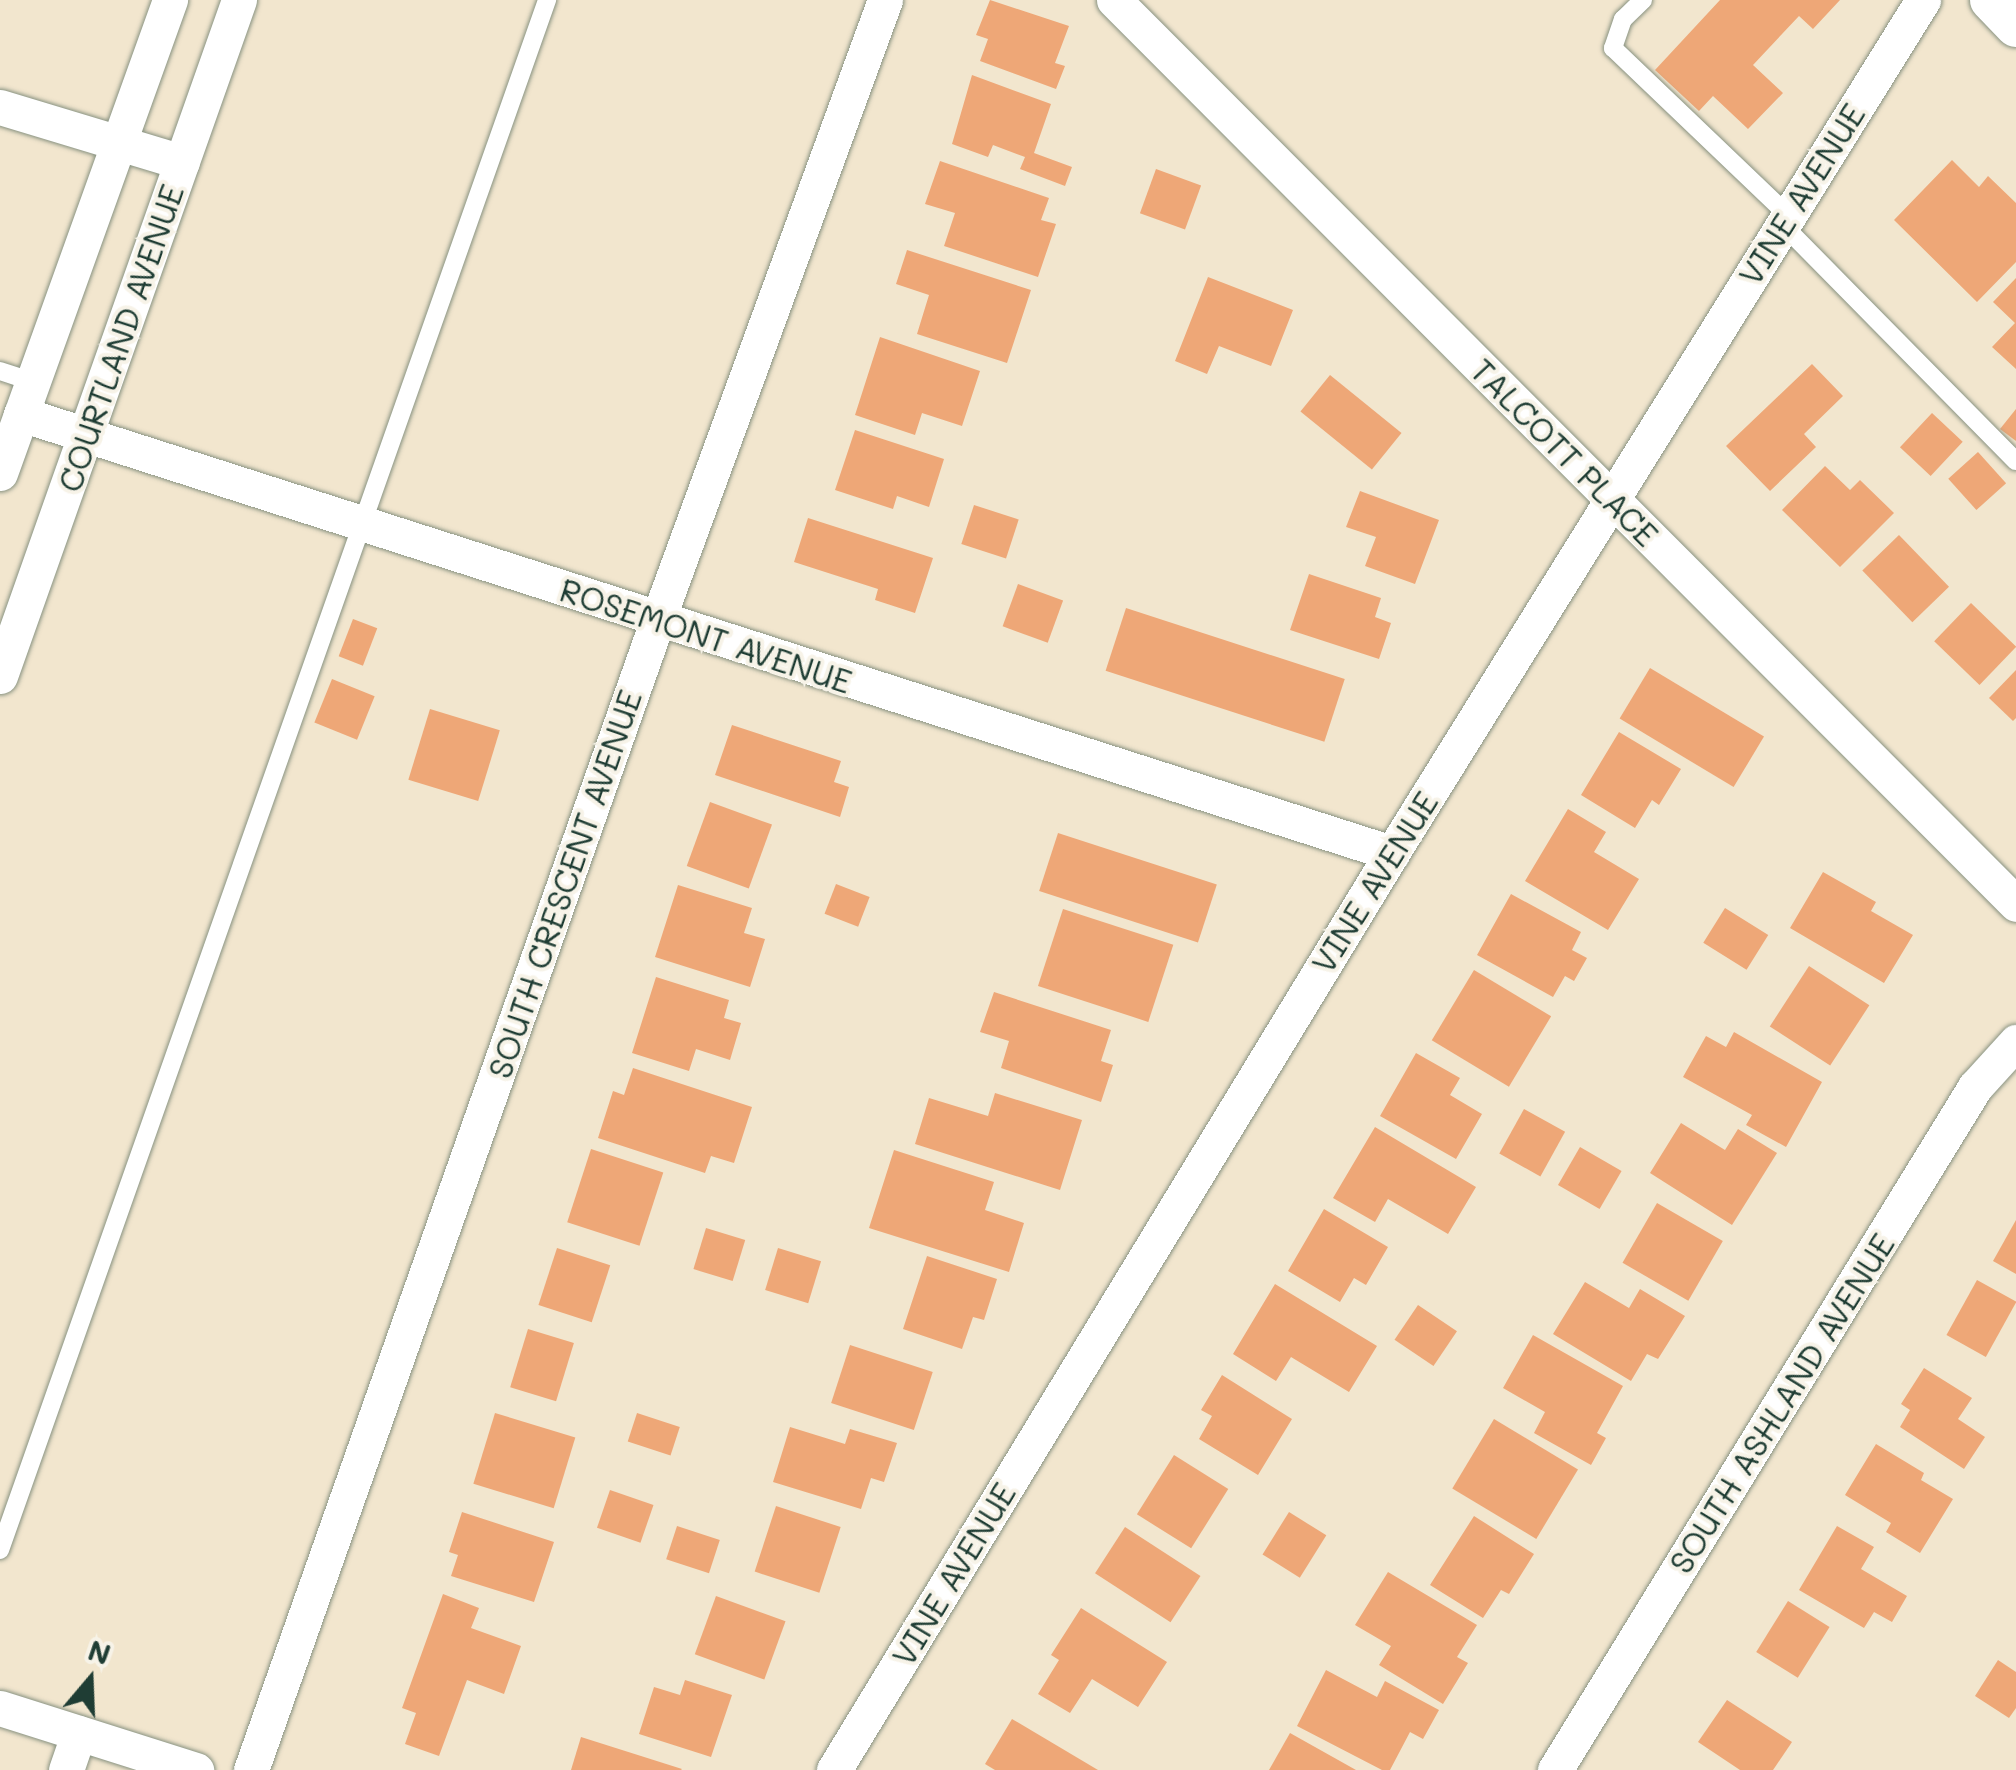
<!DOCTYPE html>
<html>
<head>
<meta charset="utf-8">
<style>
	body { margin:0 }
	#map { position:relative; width:2016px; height:1770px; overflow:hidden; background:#f2e6ce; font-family:Mali,sans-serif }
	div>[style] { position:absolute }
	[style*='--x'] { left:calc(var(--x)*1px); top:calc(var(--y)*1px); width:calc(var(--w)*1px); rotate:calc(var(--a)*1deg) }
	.building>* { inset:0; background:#eea777; transform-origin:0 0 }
	.roads { filter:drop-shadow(0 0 2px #889281) drop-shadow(0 0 2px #889281) }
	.service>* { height:18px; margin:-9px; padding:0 9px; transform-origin:9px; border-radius:9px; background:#fff }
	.minor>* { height:35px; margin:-17.5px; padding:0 17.5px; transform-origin:17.5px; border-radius:17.5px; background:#fff }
	.tertiary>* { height:42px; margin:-21px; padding:0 21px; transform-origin:21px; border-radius:21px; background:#fff }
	span { translate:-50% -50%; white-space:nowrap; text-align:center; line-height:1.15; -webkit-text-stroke:8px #f7f3e8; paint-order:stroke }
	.street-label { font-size:32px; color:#1f3d34 }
	.north { position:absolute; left:40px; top:1630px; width:100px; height:100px; -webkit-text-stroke:8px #f7f3e8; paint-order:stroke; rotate:19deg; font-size:28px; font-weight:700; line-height:40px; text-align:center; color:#1f3d34 }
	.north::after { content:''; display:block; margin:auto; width:35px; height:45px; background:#1f3d34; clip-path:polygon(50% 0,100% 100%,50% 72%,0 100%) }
</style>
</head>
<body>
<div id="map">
	<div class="building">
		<div style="clip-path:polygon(990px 0,1069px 26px,1055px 63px,1065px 66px,1056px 89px,980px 61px,988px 39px,976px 35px)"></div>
		<div style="clip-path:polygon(1720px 0,1840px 0,1813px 29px,1799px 16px,1753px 65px,1783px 93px,1748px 129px,1713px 96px,1699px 111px,1655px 70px)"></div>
		<div style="clip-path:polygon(972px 75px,1051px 104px,1034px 153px,1072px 167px,1065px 186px,1020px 169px,1025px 157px,993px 145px,988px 157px,952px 144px)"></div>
		<div style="clip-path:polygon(1952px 160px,1979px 187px,1988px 176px,2016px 203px,2016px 262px,1977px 302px,1894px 220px)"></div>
		<div style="clip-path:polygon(940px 161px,1049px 198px,1041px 220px,1056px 224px,1038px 277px,944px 246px,955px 213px,925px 204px)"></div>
		<div style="left:1156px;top:169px;width:48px;height:47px;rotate:20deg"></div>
		<div style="clip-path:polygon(907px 250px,1031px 290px,1007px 363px,917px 334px,929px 295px,896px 284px)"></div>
		<div style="clip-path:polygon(1208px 277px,1293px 310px,1271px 366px,1219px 346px,1207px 374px,1175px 361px)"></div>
		<div style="clip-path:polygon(2016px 278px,2016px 369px,1992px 347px,2015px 323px,1993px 302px)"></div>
		<div style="clip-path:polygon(880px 337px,980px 371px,962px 426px,922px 413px,915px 435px,855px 415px)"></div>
		<div style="clip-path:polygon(1812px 364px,1843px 396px,1804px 434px,1816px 447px,1770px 491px,1726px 446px)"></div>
		<div style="left:1330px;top:375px;width:92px;height:47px;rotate:39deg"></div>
		<div style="clip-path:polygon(2016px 409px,2016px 441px,2000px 429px)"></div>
		<div style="left:1932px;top:413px;width:42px;height:47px;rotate:43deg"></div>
		<div style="clip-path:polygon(855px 430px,944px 459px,929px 507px,897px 496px,893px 509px,835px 490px)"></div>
		<div style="left:1978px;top:452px;width:42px;height:40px;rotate:48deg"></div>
		<div style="clip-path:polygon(1825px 466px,1850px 490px,1860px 480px,1894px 513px,1840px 567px,1782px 510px)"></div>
		<div style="clip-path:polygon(1360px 491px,1439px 520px,1415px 584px,1365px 566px,1376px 537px,1346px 527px)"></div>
		<div style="left:974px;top:505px;width:47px;height:41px;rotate:18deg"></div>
		<div style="clip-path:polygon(808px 518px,933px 558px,915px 613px,875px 600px,878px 589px,794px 562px)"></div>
		<div style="left:1899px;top:535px;width:72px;height:51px;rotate:46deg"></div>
		<div style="clip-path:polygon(1309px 574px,1381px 598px,1375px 617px,1391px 623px,1379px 659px,1290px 630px)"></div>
		<div style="left:1018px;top:584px;width:48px;height:45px;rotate:20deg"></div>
		<div style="left:1971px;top:603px;width:63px;height:53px;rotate:44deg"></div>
		<div style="left:1126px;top:608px;width:230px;height:66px;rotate:18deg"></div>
		<div style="left:353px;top:619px;width:26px;height:40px;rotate:21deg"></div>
		<div style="left:1650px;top:668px;width:133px;height:59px;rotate:31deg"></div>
		<div style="clip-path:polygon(2016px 670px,2016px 718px,2013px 721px,1989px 698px)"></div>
		<div style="left:332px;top:679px;width:46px;height:47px;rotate:22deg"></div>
		<div style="left:430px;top:709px;width:73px;height:74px;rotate:17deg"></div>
		<div style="clip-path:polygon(732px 725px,841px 761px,834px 782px,849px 787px,840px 817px,715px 775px)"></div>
		<div style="clip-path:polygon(1619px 732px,1681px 769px,1659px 805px,1652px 800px,1635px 828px,1581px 795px)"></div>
		<div style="left:710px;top:802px;width:66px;height:68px;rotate:20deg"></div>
		<div style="clip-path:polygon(1568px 809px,1606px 832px,1594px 852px,1639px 879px,1608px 930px,1525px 881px)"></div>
		<div style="left:1058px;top:833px;width:167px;height:61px;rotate:18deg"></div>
		<div style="clip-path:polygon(1823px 872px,1876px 902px,1871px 911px,1913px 935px,1884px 983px,1790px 928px)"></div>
		<div style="left:836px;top:884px;width:36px;height:32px;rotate:21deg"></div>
		<div style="clip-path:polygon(678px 885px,752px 908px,744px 933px,765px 939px,750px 987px,655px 957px)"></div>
		<div style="clip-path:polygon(1511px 894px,1581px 932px,1572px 950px,1587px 958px,1574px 981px,1565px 976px,1553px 997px,1477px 955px)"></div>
		<div style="left:1725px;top:908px;width:51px;height:41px;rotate:32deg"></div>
		<div style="left:1063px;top:909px;width:116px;height:81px;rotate:18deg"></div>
		<div style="left:1809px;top:966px;width:72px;height:72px;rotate:33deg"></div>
		<div style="left:1474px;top:970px;width:90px;height:82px;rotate:31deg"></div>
		<div style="clip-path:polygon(656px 977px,729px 1000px,724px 1018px,741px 1023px,730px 1060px,696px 1049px,689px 1071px,632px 1053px)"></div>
		<div style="clip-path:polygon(994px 992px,1111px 1030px,1101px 1061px,1113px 1065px,1101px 1102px,1001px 1068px,1009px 1041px,980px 1032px)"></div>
		<div style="clip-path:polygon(1734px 1032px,1822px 1082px,1786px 1147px,1746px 1125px,1752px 1115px,1683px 1077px,1706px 1036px,1726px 1047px)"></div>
		<div style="clip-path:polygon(1416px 1053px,1460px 1078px,1450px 1095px,1482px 1114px,1456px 1159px,1380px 1116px)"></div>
		<div style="clip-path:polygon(633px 1068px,752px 1107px,734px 1163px,711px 1156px,705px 1173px,598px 1138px,613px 1091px,624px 1095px)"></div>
		<div style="clip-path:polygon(995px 1093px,1082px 1120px,1060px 1190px,915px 1144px,929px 1098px,988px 1116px)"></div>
		<div style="left:1524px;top:1109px;width:47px;height:51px;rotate:29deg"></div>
		<div style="clip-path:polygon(1681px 1123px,1725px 1150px,1738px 1129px,1777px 1153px,1732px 1225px,1650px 1173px)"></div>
		<div style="clip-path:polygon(1375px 1127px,1476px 1187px,1448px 1234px,1388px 1199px,1375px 1222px,1333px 1198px)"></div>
		<div style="left:1580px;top:1147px;width:48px;height:44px;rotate:30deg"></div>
		<div style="left:591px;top:1149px;width:76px;height:77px;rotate:18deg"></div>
		<div style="clip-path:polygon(894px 1150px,994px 1182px,985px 1210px,1024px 1223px,1009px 1272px,869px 1228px)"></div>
		<div style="left:1657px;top:1203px;width:76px;height:69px;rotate:30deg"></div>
		<div style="clip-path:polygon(1324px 1209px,1388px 1247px,1366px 1285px,1354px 1278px,1340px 1302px,1288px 1271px)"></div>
		<div style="clip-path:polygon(2016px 1220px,2016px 1274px,1993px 1261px)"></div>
		<div style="left:706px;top:1228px;width:41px;height:43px;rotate:17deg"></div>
		<div style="left:557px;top:1248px;width:56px;height:60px;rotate:18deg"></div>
		<div style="left:778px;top:1248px;width:45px;height:44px;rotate:17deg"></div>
		<div style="clip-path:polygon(927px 1256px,997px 1279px,984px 1320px,973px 1317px,962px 1349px,903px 1329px)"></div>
		<div style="left:1977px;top:1280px;width:45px;height:63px;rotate:29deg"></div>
		<div style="clip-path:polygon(1585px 1282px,1629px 1308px,1640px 1289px,1685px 1316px,1658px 1359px,1647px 1354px,1631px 1381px,1553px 1334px)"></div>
		<div style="clip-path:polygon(1275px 1284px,1377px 1346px,1349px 1392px,1291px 1357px,1276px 1381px,1233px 1354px)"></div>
		<div style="left:1418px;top:1305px;width:47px;height:42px;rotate:34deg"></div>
		<div style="left:528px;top:1329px;width:48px;height:61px;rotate:17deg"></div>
		<div style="clip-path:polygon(1533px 1335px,1623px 1386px,1597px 1433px,1606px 1438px,1591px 1465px,1534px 1433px,1545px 1412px,1503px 1388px)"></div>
		<div style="left:850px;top:1345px;width:87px;height:61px;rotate:18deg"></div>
		<div style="clip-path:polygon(1924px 1368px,1972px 1398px,1958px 1419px,1985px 1437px,1964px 1469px,1900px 1427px,1910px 1410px,1901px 1404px)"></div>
		<div style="clip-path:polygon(1222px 1375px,1292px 1419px,1258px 1475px,1199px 1439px,1212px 1416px,1201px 1410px)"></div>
		<div style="left:495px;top:1413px;width:84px;height:74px;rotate:17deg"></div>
		<div style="left:637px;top:1413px;width:45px;height:30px;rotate:18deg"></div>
		<div style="left:1494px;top:1419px;width:98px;height:81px;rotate:31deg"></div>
		<div style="clip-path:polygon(790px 1427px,845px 1444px,850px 1429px,897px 1443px,884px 1482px,871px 1478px,861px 1509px,773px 1482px)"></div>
		<div style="clip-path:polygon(1876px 1444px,1924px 1473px,1921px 1480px,1953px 1499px,1920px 1553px,1886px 1532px,1891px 1523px,1845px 1495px)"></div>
		<div style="left:1174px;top:1455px;width:64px;height:70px;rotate:32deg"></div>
		<div style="left:610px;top:1490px;width:46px;height:40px;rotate:19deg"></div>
		<div style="left:776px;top:1506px;width:68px;height:69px;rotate:18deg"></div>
		<div style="clip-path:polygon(462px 1512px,554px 1542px,534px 1602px,451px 1576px,458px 1555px,449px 1552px)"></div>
		<div style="left:1289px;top:1512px;width:44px;height:50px;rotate:32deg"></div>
		<div style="clip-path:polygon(1474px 1516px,1534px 1554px,1509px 1594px,1501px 1590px,1483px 1618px,1430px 1585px)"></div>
		<div style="left:677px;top:1526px;width:45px;height:35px;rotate:18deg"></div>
		<div style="clip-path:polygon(1837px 1526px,1874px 1547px,1861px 1569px,1907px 1596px,1892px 1622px,1874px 1612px,1864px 1628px,1799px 1590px)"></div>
		<div style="left:1125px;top:1527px;width:90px;height:55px;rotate:33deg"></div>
		<div style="clip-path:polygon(1388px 1572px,1477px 1625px,1457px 1657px,1468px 1663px,1443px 1704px,1379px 1665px,1391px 1646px,1355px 1625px)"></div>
		<div style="clip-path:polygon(443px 1594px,479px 1608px,471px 1628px,521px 1646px,504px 1694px,467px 1680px,439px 1756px,405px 1744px,416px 1713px,402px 1708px)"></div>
		<div style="left:716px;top:1596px;width:74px;height:62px;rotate:20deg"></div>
		<div style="left:1788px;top:1601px;width:49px;height:60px;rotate:32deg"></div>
		<div style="clip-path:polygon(1081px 1608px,1167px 1662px,1138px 1707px,1092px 1679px,1070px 1713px,1038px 1694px,1059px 1660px,1051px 1655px)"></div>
		<div style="clip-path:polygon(1998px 1660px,2016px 1672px,2016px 1708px,2009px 1718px,1975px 1696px)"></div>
		<div style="clip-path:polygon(1326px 1670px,1377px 1697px,1385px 1681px,1439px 1710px,1423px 1739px,1410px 1732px,1390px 1770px,1382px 1770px,1297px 1726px)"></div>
		<div style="clip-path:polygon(685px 1680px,732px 1695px,711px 1757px,639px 1734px,654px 1687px,680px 1695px)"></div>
		<div style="clip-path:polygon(1727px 1700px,1792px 1742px,1773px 1770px,1740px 1770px,1698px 1742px)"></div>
		<div style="clip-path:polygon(1012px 1719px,1098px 1770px,995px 1770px,985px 1764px)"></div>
		<div style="clip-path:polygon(1290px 1733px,1356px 1770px,1269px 1770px)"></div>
		<div style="clip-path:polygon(581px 1737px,682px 1769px,681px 1770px,571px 1770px)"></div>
	</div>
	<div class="roads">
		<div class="service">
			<div style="--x:1643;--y:0;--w:28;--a:136"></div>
			<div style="--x:1623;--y:19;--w:31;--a:109"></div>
			<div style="--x:1613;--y:48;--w:242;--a:43.7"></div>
			<div style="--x:1782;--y:224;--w:333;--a:45.4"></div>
			<div style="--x:0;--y:371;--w:35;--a:18"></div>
			<div style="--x:0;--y:1550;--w:1644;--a:-70.56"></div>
		</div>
		<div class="minor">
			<div style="--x:1114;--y:0;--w:1277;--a:45.06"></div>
			<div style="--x:0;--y:107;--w:190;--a:16.8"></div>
			<div style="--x:21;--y:414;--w:1440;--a:17.76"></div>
			<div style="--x:0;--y:473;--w:503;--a:-70.23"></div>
			<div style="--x:0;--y:676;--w:717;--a:-70.53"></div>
			<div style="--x:0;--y:1708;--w:206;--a:17.6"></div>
			<div style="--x:66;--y:1770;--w:39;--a:-71"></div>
			<div style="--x:251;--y:1770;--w:1221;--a:-70.53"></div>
			<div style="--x:658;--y:619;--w:659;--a:-69.86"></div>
			<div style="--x:834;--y:1770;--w:1073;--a:-58.68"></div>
			<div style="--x:1392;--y:853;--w:1005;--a:-58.1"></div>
			<div style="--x:1555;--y:1770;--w:802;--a:-58.41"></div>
			<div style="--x:1975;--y:1087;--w:61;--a:-47.7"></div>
		</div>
		<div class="tertiary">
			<div style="--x:1991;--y:0;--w:36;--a:46"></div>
		</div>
	</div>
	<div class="street-label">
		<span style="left:1801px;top:194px;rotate:-58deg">VINE AVENUE</span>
		<span style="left:120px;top:338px;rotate:-71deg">COURTLAND AVENUE</span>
		<span style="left:1565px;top:452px;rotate:45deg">TALCOTT PLACE</span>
		<span style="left:706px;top:635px;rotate:18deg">ROSEMONT AVENUE</span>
		<span style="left:1374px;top:882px;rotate:-58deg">VINE AVENUE</span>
		<span style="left:564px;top:884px;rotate:-71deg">SOUTH CRESCENT AVENUE</span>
		<span style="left:1781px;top:1403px;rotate:-58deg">SOUTH ASHLAND AVENUE</span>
		<span style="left:953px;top:1574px;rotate:-59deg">VINE AVENUE</span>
	</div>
	<div class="north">N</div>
</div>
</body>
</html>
